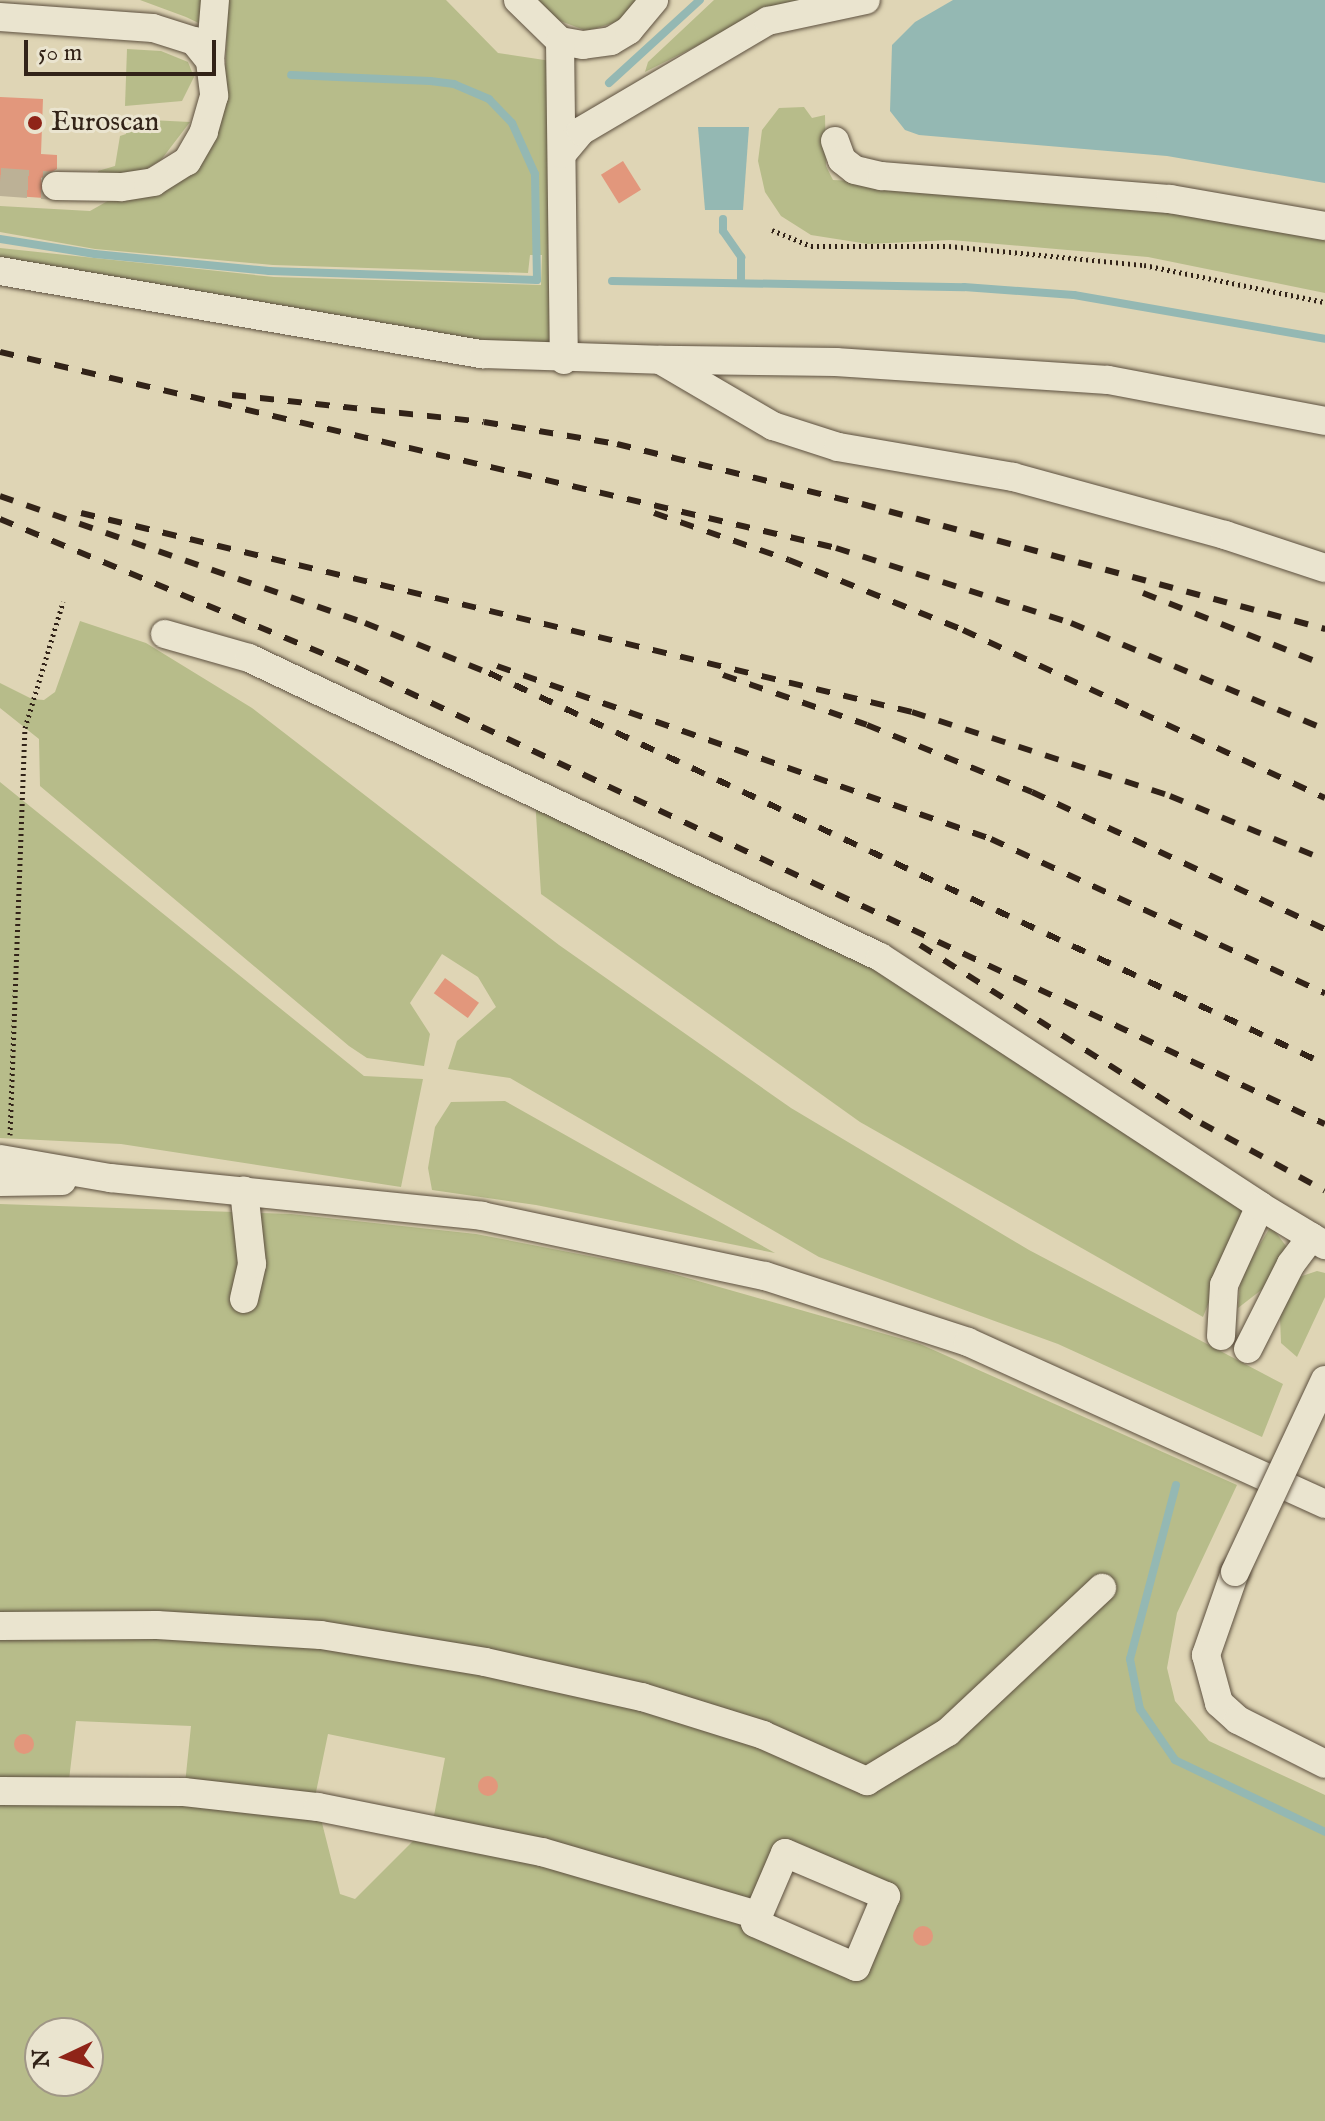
<!DOCTYPE html>
<html>
<head>
<meta charset="utf-8">
<style>
	body { margin:0 }
	#map { position:relative; width:1325px; height:2121px; overflow:hidden; background:#dfd5b5; font-family:"IM FELL English",serif }
	div>[style] { position:absolute }
	[style*='--x'] { left:calc(var(--x)*1px); top:calc(var(--y)*1px); width:calc(var(--w)*1px); rotate:calc(var(--a)*1deg) }
	.green>* { inset:0; background:#b7bc8a }
	.water>* { inset:0; background:#94b8b3 }
	.stream>* { height:8px; margin:-4px; padding:0 4px; transform-origin:4px; border-radius:4px; background:#94b8b3 }
	.building>* { inset:0; background:#e2977c; transform-origin:0 0 }
	.round { border-radius:50% }
	.minor-tunnel>* { height:28px; margin-top:-14px; transform-origin:0; background:repeating-linear-gradient(90deg,#bcb196 0 28px,transparent 0 42px) }
	.path>* { height:5px; margin-top:-2.5px; transform-origin:0; background:repeating-linear-gradient(90deg,#322318 0 2px,transparent 0 6px) }
	.roads { filter:drop-shadow(0 0 2px #5d503f) drop-shadow(0 0 2px #5d503f) }
	.minor>* { height:28px; margin:-14px; padding:0 14px; transform-origin:14px; border-radius:14px; background:#eae4cf }
	.rail>* { height:6px; margin-top:-3px; transform-origin:0; background:repeating-linear-gradient(90deg,#322318 0 14px,transparent 0 28px) }
	.bridges { filter:drop-shadow(0 0 2px #5d503f) drop-shadow(0 0 2px #5d503f) }
	.minor-bridge>* { height:28px; margin:-14px; padding:0 14px; transform-origin:14px; border-radius:14px; background:#eae4cf }
	.dots>* { width:22px; height:22px; translate:-50% -50%; box-sizing:border-box; border:4px solid #eae4cf; border-radius:50% }
	span { translate:-50% -50%; white-space:nowrap; text-align:center; line-height:1.15; -webkit-text-stroke:6px #eae4cf; paint-order:stroke }
	.poi-label { font-size:28px; color:#322318 }
	.left { translate:0 -50%; text-align:left }
	.north { position:absolute; left:24px; top:2017px; width:80px; height:80px; box-sizing:border-box; background:#eae4cf; border:2px solid #a09786; border-radius:50%; rotate:266deg; font-size:22px; font-weight:700; line-height:32px; text-align:center; color:#322318 }
	.north::after { content:''; display:block; margin:auto; width:28px; height:36px; background:#8f2418; clip-path:polygon(50% 0,100% 100%,50% 72%,0 100%) }
	.scale { position:absolute; left:24px; top:40px; width:192px; height:36px; box-sizing:border-box; border:4px solid #322318; border-top:0; padding-left:10px; font-size:24px; line-height:28px; white-space:nowrap; color:#322318; -webkit-text-stroke:6px #eae4cf; paint-order:stroke }
</style>
</head>
<body>
<div id="map">
	<div class="green">
		<div style="clip-path:polygon(140px 0,209px 0,209px 28px,186px 17px)"></div>
		<div style="clip-path:polygon(228px 0,446px 0,498px 53px,551px 61px,557px 348px,487px 346px,0 260px,0 248px,274px 277px,541px 285px,542px 255px,530px 255px,528px 273px,273px 265px,95px 249px,0 232px,0 206px,90px 211px,120px 194px,151px 192px,224px 105px)"></div>
		<div style="clip-path:polygon(538px 0,640px 0,626px 19px,587px 31px,555px 19px)"></div>
		<div style="clip-path:polygon(714px 0,810px 0,770px 9px,645px 72px,648px 62px)"></div>
		<div style="clip-path:polygon(127px 49px,161px 51px,188px 62px,194px 77px,182px 101px,125px 106px)"></div>
		<div style="clip-path:polygon(804px 107px,812px 118px,825px 115px,826px 166px,833px 180px,1052px 191px,1325px 234px,1325px 293px,1148px 257px,951px 240px,868px 244px,811px 235px,781px 216px,765px 192px,758px 161px,762px 130px,779px 108px)"></div>
		<div style="clip-path:polygon(130px 119px,190px 122px,161px 160px,140px 173px,98px 180px,98px 171px,115px 166px,120px 136px,126px 134px)"></div>
		<div style="clip-path:polygon(80px 621px,146px 643px,252px 708px,559px 945px,791px 1108px,1029px 1250px,1283px 1384px,1262px 1437px,1058px 1344px,819px 1257px,510px 1078px,448px 1069px,457px 1041px,496px 1007px,478px 977px,442px 954px,410px 1003px,430px 1034px,424px 1066px,367px 1058px,349px 1046px,40px 786px,39px 739px,0 708px,0 683px,32px 699px,44px 700px,55px 692px)"></div>
		<div style="clip-path:polygon(0 782px,364px 1076px,423px 1079px,401px 1187px,121px 1144px,0 1138px)"></div>
		<div style="clip-path:polygon(535px 798px,857px 953px,1248px 1204px,1203px 1317px,860px 1122px,541px 894px)"></div>
		<div style="clip-path:polygon(505px 1101px,775px 1253px,536px 1205px,432px 1190px,428px 1168px,435px 1127px,451px 1102px)"></div>
		<div style="clip-path:polygon(evenodd,0 1204px,291px 1214px,476px 1234px,656px 1269px,920px 1344px,1237px 1485px,1177px 1613px,1167px 1668px,1175px 1701px,1209px 1741px,1325px 1795px,1325px 2121px,0 2121px,0 1803px,159px 1800px,321px 1819px,340px 1894px,355px 1899px,433px 1821px,445px 1758px,328px 1734px,315px 1797px,185px 1784px,191px 1726px,76px 1721px,69px 1780px,0 1780px,0 1204px,785px 1853px,886px 1897px,856px 1967px,758px 1915px,785px 1853px,0 1204px,40px 2033px,88px 2033px,88px 2081px,40px 2081px,40px 2033px)"></div>
		<div style="clip-path:polygon(1271px 1226px,1289px 1250px,1269px 1284px,1238px 1308px,1241px 1275px)"></div>
		<div style="clip-path:polygon(1317px 1271px,1325px 1273px,1325px 1297px,1297px 1357px,1281px 1343px,1280px 1317px,1296px 1278px)"></div>
	</div>
	<div class="water">
		<div style="clip-path:polygon(953px 0,1325px 0,1325px 183px,1167px 156px,919px 135px,905px 130px,890px 111px,892px 45px,915px 22px)"></div>
		<div style="clip-path:polygon(698px 127px,749px 127px,743px 210px,705px 210px)"></div>
	</div>
	<div class="stream">
		<div style="--x:609;--y:83;--w:123;--a:-42.4"></div>
		<div style="--x:723;--y:219;--w:12;--a:90"></div>
		<div style="--x:723;--y:231;--w:32;--a:55"></div>
		<div style="--x:741;--y:257;--w:26;--a:90"></div>
		<div style="--x:0;--y:239;--w:96;--a:9"></div>
		<div style="--x:95;--y:254;--w:175;--a:5.6"></div>
		<div style="--x:269;--y:271;--w:268;--a:1.9"></div>
		<div style="--x:537;--y:280;--w:106;--a:-91.1"></div>
		<div style="--x:535;--y:174;--w:56;--a:-114.3"></div>
		<div style="--x:512;--y:123;--w:33;--a:-134"></div>
		<div style="--x:489;--y:99;--w:38;--a:-157"></div>
		<div style="--x:454;--y:84;--w:24;--a:-173"></div>
		<div style="--x:430;--y:81;--w:139;--a:-177.5"></div>
		<div style="--x:612;--y:281;--w:352;--a:1"></div>
		<div style="--x:964;--y:287;--w:110;--a:4.2"></div>
		<div style="--x:1074;--y:295;--w:255;--a:9.9"></div>
		<div style="--x:1176;--y:1485;--w:180;--a:104.8"></div>
		<div style="--x:1130;--y:1659;--w:51;--a:78.7"></div>
		<div style="--x:1140;--y:1709;--w:62;--a:55.5"></div>
		<div style="--x:1175;--y:1760;--w:166;--a:25.6"></div>
	</div>
	<div class="building">
		<div style="clip-path:polygon(0 97px,43px 99px,41px 154px,57px 155px,57px 169px,41px 178px,44px 198px,0 195px)"></div>
		<div style="left:623px;top:161px;width:34px;height:26px;rotate:58deg"></div>
		<div style="left:445px;top:978px;width:42px;height:19px;rotate:36deg"></div>
		<div class="round" style="left:14px;top:1734px;width:20px;height:20px"></div>
		<div class="round" style="left:478px;top:1776px;width:20px;height:20px"></div>
		<div class="round" style="left:913px;top:1926px;width:20px;height:20px"></div>
	</div>
	<div class="minor-tunnel">
		<div style="--x:0;--y:182;--w:56;--a:4.1"></div>
	</div>
	<div class="path">
		<div style="--x:772;--y:230;--w:42;--a:22.3"></div>
		<div style="--x:811;--y:246;--w:138;--a:0"></div>
		<div style="--x:949;--y:246;--w:196;--a:5.6"></div>
		<div style="--x:1144;--y:265;--w:185;--a:11.6"></div>
		<div style="--x:10;--y:1135;--w:407;--a:-87.9"></div>
		<div style="--x:25;--y:728;--w:132;--a:-73.2"></div>
	</div>
	<div class="roads">
		<div class="minor">
			<div style="--x:518;--y:0;--w:59;--a:44.3"></div>
			<div style="--x:560;--y:41;--w:23;--a:10"></div>
			<div style="--x:583;--y:45;--w:28;--a:-8"></div>
			<div style="--x:611;--y:41;--w:21;--a:-31"></div>
			<div style="--x:629;--y:30;--w:39;--a:-50"></div>
			<div style="--x:0;--y:17;--w:153;--a:4.1"></div>
			<div style="--x:153;--y:28;--w:43;--a:17.6"></div>
			<div style="--x:194;--y:41;--w:26;--a:51"></div>
			<div style="--x:210;--y:61;--w:35;--a:83"></div>
			<div style="--x:214;--y:96;--w:37;--a:106"></div>
			<div style="--x:204;--y:132;--w:34;--a:120"></div>
			<div style="--x:187;--y:161;--w:39;--a:148"></div>
			<div style="--x:154;--y:182;--w:33;--a:171"></div>
			<div style="--x:121;--y:187;--w:65;--a:-179.1"></div>
			<div style="--x:560;--y:41;--w:319;--a:89.3"></div>
			<div style="--x:210;--y:61;--w:61;--a:-85.3"></div>
			<div style="--x:835;--y:141;--w:20;--a:70"></div>
			<div style="--x:842;--y:160;--w:16;--a:38"></div>
			<div style="--x:855;--y:170;--w:28;--a:13"></div>
			<div style="--x:882;--y:176;--w:289;--a:4.6"></div>
			<div style="--x:1170;--y:199;--w:157;--a:9.9"></div>
			<div style="--x:562;--y:154;--w:30;--a:-50"></div>
			<div style="--x:581;--y:131;--w:217;--a:-30.5"></div>
			<div style="--x:768;--y:21;--w:100;--a:-12.1"></div>
			<div style="--x:0;--y:271;--w:490;--a:9.8"></div>
			<div style="--x:483;--y:354;--w:177;--a:1.9"></div>
			<div style="--x:1325;--y:421;--w:221;--a:-169.3"></div>
			<div style="--x:1108;--y:380;--w:273;--a:-176.2"></div>
			<div style="--x:836;--y:362;--w:176;--a:-179.3"></div>
			<div style="--x:660;--y:360;--w:131;--a:30.3"></div>
			<div style="--x:773;--y:426;--w:68;--a:17.9"></div>
			<div style="--x:838;--y:447;--w:178;--a:9.7"></div>
			<div style="--x:1013;--y:477;--w:220;--a:15.3"></div>
			<div style="--x:1225;--y:535;--w:105;--a:18.3"></div>
			<div style="--x:165;--y:634;--w:87;--a:15.9"></div>
			<div style="--x:249;--y:658;--w:698;--a:25.35"></div>
			<div style="--x:880;--y:957;--w:454;--a:33.2"></div>
			<div style="--x:0;--y:1159;--w:112;--a:9.8"></div>
			<div style="--x:110;--y:1178;--w:374;--a:5.8"></div>
			<div style="--x:482;--y:1216;--w:289;--a:12"></div>
			<div style="--x:765;--y:1276;--w:213;--a:18"></div>
			<div style="--x:968;--y:1342;--w:392;--a:24.4"></div>
			<div style="--x:0;--y:1182;--w:62;--a:-0.9"></div>
			<div style="--x:244;--y:1299;--w:36;--a:-77"></div>
			<div style="--x:252;--y:1264;--w:74;--a:-96.2"></div>
			<div style="--x:1221;--y:1336;--w:51;--a:-86.6"></div>
			<div style="--x:1224;--y:1285;--w:87;--a:-65.5"></div>
			<div style="--x:1260;--y:1206;--w:76;--a:31"></div>
			<div style="--x:1248;--y:1349;--w:95;--a:-63.2"></div>
			<div style="--x:1291;--y:1264;--w:34;--a:-53"></div>
			<div style="--x:1235;--y:1572;--w:88;--a:109.3"></div>
			<div style="--x:1206;--y:1655;--w:50;--a:74.8"></div>
			<div style="--x:1219;--y:1703;--w:25;--a:42"></div>
			<div style="--x:1238;--y:1720;--w:97;--a:26.8"></div>
			<div style="--x:0;--y:1626;--w:157;--a:-0.4"></div>
			<div style="--x:157;--y:1625;--w:164;--a:3.5"></div>
			<div style="--x:321;--y:1635;--w:166;--a:9.3"></div>
			<div style="--x:485;--y:1662;--w:161;--a:12.6"></div>
			<div style="--x:642;--y:1697;--w:127;--a:17.4"></div>
			<div style="--x:763;--y:1735;--w:114;--a:23.9"></div>
			<div style="--x:867;--y:1781;--w:95;--a:-31.2"></div>
			<div style="--x:948;--y:1732;--w:211;--a:-43.1"></div>
			<div style="--x:0;--y:1791;--w:184;--a:0.3"></div>
			<div style="--x:184;--y:1792;--w:135;--a:6.4"></div>
			<div style="--x:318;--y:1807;--w:228;--a:11.4"></div>
			<div style="--x:542;--y:1852;--w:225;--a:16.3"></div>
			<div style="--x:785;--y:1853;--w:110;--a:23.1"></div>
			<div style="--x:886;--y:1896;--w:77;--a:112.9"></div>
			<div style="--x:856;--y:1967;--w:110;--a:-156.5"></div>
			<div style="--x:755;--y:1923;--w:76;--a:-66.8"></div>
		</div>
	</div>
	<div class="rail">
		<div style="--x:0;--y:352;--w:859;--a:13.19"></div>
		<div style="--x:836;--y:548;--w:247;--a:17.7"></div>
		<div style="--x:1071;--y:623;--w:275;--a:22.7"></div>
		<div style="--x:232;--y:395;--w:253;--a:6.1"></div>
		<div style="--x:484;--y:422;--w:135;--a:9.4"></div>
		<div style="--x:617;--y:444;--w:252;--a:13.8"></div>
		<div style="--x:862;--y:504;--w:480;--a:15.1"></div>
		<div style="--x:0;--y:496;--w:386;--a:19.2"></div>
		<div style="--x:365;--y:623;--w:134;--a:22"></div>
		<div style="--x:489;--y:673;--w:923;--a:25.07"></div>
		<div style="--x:81;--y:513;--w:854;--a:13.47"></div>
		<div style="--x:912;--y:712;--w:271;--a:18"></div>
		<div style="--x:1170;--y:796;--w:168;--a:22.4"></div>
		<div style="--x:654;--y:513;--w:143;--a:19.2"></div>
		<div style="--x:789;--y:560;--w:188;--a:21.9"></div>
		<div style="--x:963;--y:630;--w:399;--a:24.9"></div>
		<div style="--x:0;--y:519;--w:385;--a:22.6"></div>
		<div style="--x:355;--y:667;--w:1072;--a:25.23"></div>
		<div style="--x:1143;--y:593;--w:196;--a:21.6"></div>
		<div style="--x:497;--y:666;--w:523;--a:19.3"></div>
		<div style="--x:991;--y:839;--w:368;--a:24.8"></div>
		<div style="--x:723;--y:675;--w:152;--a:19.1"></div>
		<div style="--x:867;--y:725;--w:178;--a:22.1"></div>
		<div style="--x:1032;--y:792;--w:323;--a:25.1"></div>
		<div style="--x:920;--y:945;--w:333;--a:32.4"></div>
		<div style="--x:1201;--y:1123;--w:141;--a:28.7"></div>
	</div>
	<div class="bridges">
		<div class="minor-bridge">
			<div style="--x:1235;--y:1572;--w:212;--a:-64.9"></div>
		</div>
	</div>
	<div class="dots">
		<div style="left:35px;top:123px;background:#8f2418"></div>
	</div>
	<div class="poi-label">
		<span class="left" style="left:51px;top:123px">Euroscan</span>
	</div>
	<div class="north">N</div>
	<div class="scale">50 m</div>
</div>
</body>
</html>
